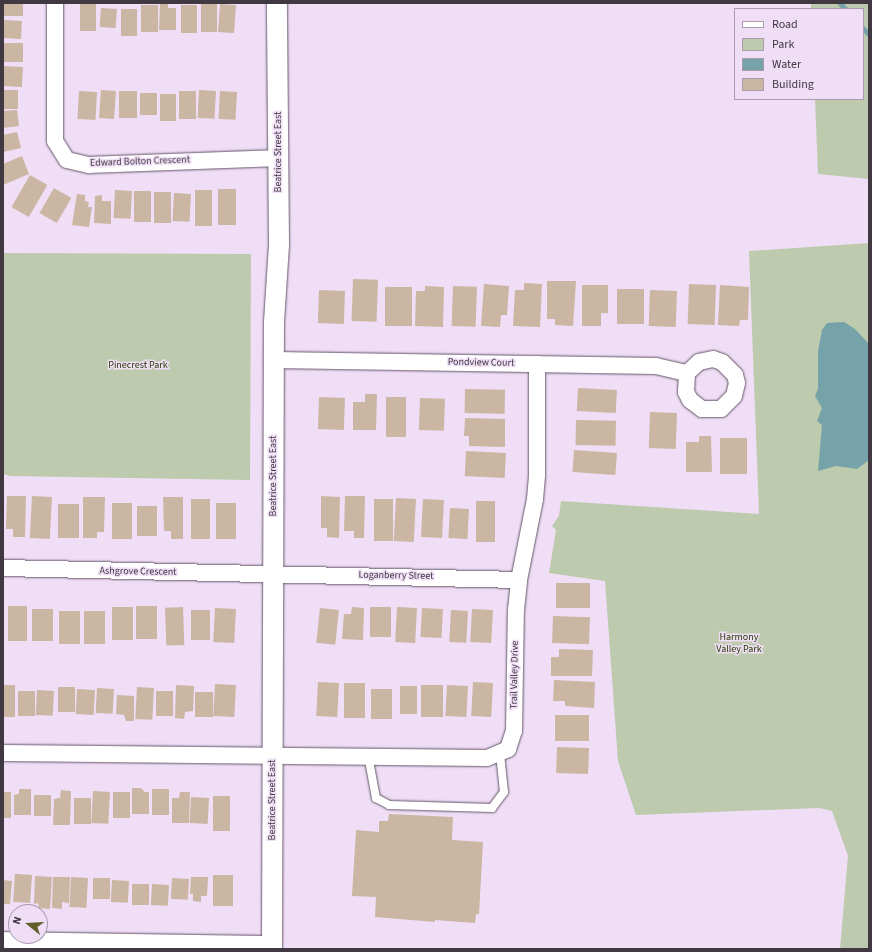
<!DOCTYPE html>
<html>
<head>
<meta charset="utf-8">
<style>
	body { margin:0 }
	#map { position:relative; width:872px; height:952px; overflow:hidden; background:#efdef5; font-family:"Source Sans 3",sans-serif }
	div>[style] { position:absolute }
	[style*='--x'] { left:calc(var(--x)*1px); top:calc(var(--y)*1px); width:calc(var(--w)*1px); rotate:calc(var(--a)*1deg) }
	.green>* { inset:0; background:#bdcaad }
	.water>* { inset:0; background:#75a3a9 }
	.stream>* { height:4.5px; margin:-2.25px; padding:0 2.25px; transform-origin:2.25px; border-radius:2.25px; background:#75a3a9 }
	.building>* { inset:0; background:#cab6a2; transform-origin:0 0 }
	.roads { filter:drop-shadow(0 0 1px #65566a) drop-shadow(0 0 1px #65566a) }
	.service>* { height:8px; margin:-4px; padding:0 4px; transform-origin:4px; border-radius:4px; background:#fff }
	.minor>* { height:16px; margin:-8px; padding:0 8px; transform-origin:8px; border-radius:8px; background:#fff }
	.tertiary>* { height:20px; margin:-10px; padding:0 10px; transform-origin:10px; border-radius:10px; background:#fff }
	span { translate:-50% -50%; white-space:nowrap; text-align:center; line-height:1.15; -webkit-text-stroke:3px #efdef5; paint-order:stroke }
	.street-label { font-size:10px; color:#403942 }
	.park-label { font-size:10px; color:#293b05 }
	.frame { position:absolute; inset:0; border:4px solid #403942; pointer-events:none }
	.legend { position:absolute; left:734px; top:8px; width:130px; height:92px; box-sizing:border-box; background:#efdef5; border:1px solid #a99cad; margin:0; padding:5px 7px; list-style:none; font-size:12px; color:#403942 }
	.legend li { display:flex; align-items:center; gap:8px; height:20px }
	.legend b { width:20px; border:1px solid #a99cad }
	.north { position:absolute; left:8px; top:904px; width:40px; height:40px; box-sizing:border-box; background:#efdef5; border:1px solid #a99cad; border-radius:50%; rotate:288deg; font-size:11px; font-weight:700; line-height:16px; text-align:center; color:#403942 }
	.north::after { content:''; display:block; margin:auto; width:14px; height:18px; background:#605f2b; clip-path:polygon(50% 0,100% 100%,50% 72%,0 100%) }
</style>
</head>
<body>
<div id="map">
	<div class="green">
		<div style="clip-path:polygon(811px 3px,869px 3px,869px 179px,818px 174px,815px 99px,863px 99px,863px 9px,811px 9px)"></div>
		<div style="clip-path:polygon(869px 243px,869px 949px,840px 949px,848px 856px,832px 811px,819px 808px,636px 815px,618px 761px,605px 581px,549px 573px,556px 530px,552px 526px,559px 516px,561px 501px,759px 514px,749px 251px)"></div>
		<div style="clip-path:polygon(3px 253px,251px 254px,250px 480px,10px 476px,3px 474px)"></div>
	</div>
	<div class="water">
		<div style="clip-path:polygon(844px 322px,855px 329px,869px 344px,869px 460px,857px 469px,836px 466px,818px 471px,822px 425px,817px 421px,822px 408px,815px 396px,818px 389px,818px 351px,822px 330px,827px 323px)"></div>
	</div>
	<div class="stream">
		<div style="--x:840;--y:3;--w:8;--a:45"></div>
		<div style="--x:863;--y:28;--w:8;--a:45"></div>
	</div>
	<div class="building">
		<div style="left:3px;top:3px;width:20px;height:13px"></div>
		<div style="left:80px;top:3px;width:16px;height:28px"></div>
		<div style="clip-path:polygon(160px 3px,168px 3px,168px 8px,176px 8px,176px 30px,159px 30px)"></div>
		<div style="left:201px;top:4px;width:16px;height:28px"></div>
		<div style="left:220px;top:4px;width:16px;height:28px;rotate:4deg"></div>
		<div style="left:141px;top:5px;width:17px;height:27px"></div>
		<div style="left:181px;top:5px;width:16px;height:28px"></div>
		<div style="left:101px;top:8px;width:16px;height:19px;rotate:4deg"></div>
		<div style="left:121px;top:9px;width:16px;height:27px"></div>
		<div style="left:3px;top:20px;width:19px;height:18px;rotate:3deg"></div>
		<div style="left:3px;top:43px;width:20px;height:19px"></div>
		<div style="left:3px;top:66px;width:20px;height:20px;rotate:3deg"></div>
		<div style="left:3px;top:90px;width:15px;height:19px"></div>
		<div style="left:101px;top:90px;width:15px;height:28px;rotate:4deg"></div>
		<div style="left:199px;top:90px;width:17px;height:28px;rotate:3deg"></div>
		<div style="left:79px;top:91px;width:18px;height:28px;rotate:3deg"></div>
		<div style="left:119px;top:91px;width:18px;height:27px"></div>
		<div style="left:179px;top:91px;width:17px;height:28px"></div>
		<div style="left:220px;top:91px;width:17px;height:28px;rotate:3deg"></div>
		<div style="left:140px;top:93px;width:17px;height:22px"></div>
		<div style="left:160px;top:94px;width:16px;height:27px"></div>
		<div style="clip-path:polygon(17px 110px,19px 126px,3px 128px,3px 111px)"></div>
		<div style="clip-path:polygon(17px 132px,21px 148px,3px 152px,3px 135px)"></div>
		<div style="clip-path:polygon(22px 156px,29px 174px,3px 185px,3px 164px)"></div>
		<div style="left:30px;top:175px;width:20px;height:37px;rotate:30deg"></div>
		<div style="left:54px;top:188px;width:20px;height:29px;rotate:30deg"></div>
		<div style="left:218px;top:189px;width:18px;height:36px"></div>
		<div style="left:115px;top:190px;width:17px;height:28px;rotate:3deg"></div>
		<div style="left:195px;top:190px;width:17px;height:36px"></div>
		<div style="left:134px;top:191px;width:17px;height:31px"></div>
		<div style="left:154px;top:192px;width:17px;height:31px"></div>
		<div style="left:174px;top:193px;width:17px;height:28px;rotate:3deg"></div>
		<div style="clip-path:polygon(77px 194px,85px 195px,85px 201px,89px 202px,88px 207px,92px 207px,89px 227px,72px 225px)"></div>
		<div style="clip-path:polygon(102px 195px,102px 201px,111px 201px,111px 224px,94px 223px,95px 196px)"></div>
		<div style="left:353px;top:279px;width:25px;height:42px;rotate:2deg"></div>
		<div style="clip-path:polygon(547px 281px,576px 281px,573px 326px,555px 325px,555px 319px,547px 319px)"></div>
		<div style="clip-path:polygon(524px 283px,542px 284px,540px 327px,513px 326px,515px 290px,524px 290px)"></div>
		<div style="clip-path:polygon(484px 284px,509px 286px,507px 315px,501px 315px,500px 327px,481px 326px)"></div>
		<div style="left:689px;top:284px;width:27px;height:40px;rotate:2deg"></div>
		<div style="clip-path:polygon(582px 285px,608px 285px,608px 313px,601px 313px,601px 326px,582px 326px)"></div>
		<div style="clip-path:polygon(720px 285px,749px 287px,748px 320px,740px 320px,739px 326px,718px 325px)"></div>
		<div style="clip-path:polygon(425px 286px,444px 287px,443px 327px,415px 326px,416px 291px,425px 291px)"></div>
		<div style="left:453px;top:286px;width:24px;height:40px;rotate:2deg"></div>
		<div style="left:385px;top:287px;width:27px;height:39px"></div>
		<div style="left:617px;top:289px;width:27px;height:35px"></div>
		<div style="left:319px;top:290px;width:26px;height:33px;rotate:2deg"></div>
		<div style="left:650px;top:290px;width:27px;height:36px;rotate:2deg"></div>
		<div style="left:578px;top:388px;width:39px;height:23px;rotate:3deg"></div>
		<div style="left:465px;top:389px;width:40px;height:24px;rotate:1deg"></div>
		<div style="clip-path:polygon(365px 394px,377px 394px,376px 430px,353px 430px,353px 402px,365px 402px)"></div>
		<div style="left:319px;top:397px;width:26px;height:32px;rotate:2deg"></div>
		<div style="left:386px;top:397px;width:20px;height:40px"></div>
		<div style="left:420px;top:398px;width:25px;height:32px;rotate:2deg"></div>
		<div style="left:650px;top:412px;width:27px;height:36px;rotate:2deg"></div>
		<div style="clip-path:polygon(465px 418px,505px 419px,505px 447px,469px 446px,469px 436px,464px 436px)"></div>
		<div style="left:576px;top:420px;width:40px;height:25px;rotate:1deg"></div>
		<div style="clip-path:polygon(699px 436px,711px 436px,712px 472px,686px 472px,686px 442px,699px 442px)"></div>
		<div style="left:720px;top:438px;width:27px;height:36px"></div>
		<div style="left:574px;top:450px;width:43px;height:22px;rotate:4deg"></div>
		<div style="left:466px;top:451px;width:40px;height:25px;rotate:3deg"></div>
		<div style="clip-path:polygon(7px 496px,26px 496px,25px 537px,13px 537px,13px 529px,6px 529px)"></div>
		<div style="left:32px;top:496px;width:20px;height:42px;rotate:3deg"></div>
		<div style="clip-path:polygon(321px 496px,340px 497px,339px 538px,327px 537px,327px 528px,321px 528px)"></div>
		<div style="clip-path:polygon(345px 496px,365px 496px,364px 538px,354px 538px,354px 531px,344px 531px)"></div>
		<div style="clip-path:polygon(83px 497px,105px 497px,104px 532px,97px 532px,97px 538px,83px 538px)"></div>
		<div style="clip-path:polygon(163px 497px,183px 497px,183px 539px,171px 539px,171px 531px,164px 531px)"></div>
		<div style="left:396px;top:498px;width:20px;height:43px;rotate:3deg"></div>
		<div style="left:210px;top:499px;width:40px;height:19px;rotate:90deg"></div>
		<div style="left:374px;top:499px;width:19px;height:42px"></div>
		<div style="left:423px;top:499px;width:21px;height:38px;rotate:3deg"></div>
		<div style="left:476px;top:501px;width:19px;height:41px"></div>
		<div style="left:112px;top:503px;width:20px;height:36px"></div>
		<div style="left:216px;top:503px;width:20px;height:36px"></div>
		<div style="left:58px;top:504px;width:21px;height:34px"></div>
		<div style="left:137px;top:506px;width:20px;height:30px"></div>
		<div style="left:450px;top:508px;width:19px;height:30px;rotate:3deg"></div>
		<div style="left:590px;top:583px;width:25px;height:34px;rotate:90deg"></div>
		<div style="left:8px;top:606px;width:19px;height:35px"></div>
		<div style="left:136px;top:606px;width:21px;height:33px"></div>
		<div style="left:112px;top:607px;width:21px;height:33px"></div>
		<div style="left:183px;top:607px;width:38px;height:18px;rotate:88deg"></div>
		<div style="clip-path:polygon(352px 607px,364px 608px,363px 640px,342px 639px,344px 614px,351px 614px)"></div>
		<div style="left:370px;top:607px;width:21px;height:30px"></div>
		<div style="left:397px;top:607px;width:20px;height:35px;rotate:3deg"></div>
		<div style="left:215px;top:608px;width:21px;height:34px;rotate:3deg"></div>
		<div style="left:320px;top:608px;width:19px;height:35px;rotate:6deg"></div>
		<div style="left:422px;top:608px;width:21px;height:29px;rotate:3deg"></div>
		<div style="left:32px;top:609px;width:21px;height:32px"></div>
		<div style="left:472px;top:609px;width:21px;height:33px;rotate:3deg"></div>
		<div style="left:191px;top:610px;width:19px;height:30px"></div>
		<div style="left:451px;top:610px;width:17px;height:32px;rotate:3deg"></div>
		<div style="left:59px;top:611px;width:21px;height:33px"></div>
		<div style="left:84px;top:611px;width:21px;height:33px"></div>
		<div style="left:553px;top:616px;width:37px;height:27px;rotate:2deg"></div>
		<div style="clip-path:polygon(559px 649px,593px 650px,592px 676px,551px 676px,551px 657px,559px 657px)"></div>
		<div style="clip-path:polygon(554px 680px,595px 682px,594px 708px,565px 706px,565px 701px,553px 701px)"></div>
		<div style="left:318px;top:682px;width:21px;height:34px;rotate:3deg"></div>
		<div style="left:473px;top:682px;width:20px;height:34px;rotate:3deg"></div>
		<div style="left:344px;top:683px;width:21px;height:35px"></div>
		<div style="left:215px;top:684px;width:21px;height:32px;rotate:3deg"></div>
		<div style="left:3px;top:685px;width:12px;height:32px"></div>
		<div style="clip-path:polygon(176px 685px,194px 686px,193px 711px,185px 712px,184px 719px,175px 718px)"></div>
		<div style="left:421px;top:685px;width:22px;height:32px"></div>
		<div style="left:447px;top:685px;width:21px;height:31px;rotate:3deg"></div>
		<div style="left:400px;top:686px;width:17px;height:28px"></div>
		<div style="left:58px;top:687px;width:17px;height:25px"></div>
		<div style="left:137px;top:687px;width:17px;height:32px;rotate:3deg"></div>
		<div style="left:97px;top:688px;width:17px;height:25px;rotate:3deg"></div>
		<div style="left:77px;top:689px;width:18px;height:25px;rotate:3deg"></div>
		<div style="left:371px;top:689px;width:21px;height:30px"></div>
		<div style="left:37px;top:690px;width:17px;height:25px;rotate:3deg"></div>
		<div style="left:18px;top:691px;width:17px;height:25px"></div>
		<div style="left:156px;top:691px;width:17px;height:25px"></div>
		<div style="left:195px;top:692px;width:18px;height:25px"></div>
		<div style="clip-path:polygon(117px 695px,134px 696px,134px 721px,126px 721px,124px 715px,116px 714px)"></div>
		<div style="left:555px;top:715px;width:34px;height:26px"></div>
		<div style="left:557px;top:747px;width:32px;height:26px;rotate:2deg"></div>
		<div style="clip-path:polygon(132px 788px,141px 788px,145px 792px,149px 792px,149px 814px,132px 814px)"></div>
		<div style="clip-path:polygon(19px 789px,31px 789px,31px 815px,14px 815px,14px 795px,19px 794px)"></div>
		<div style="left:152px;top:789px;width:17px;height:26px"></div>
		<div style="clip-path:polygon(61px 790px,71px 791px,70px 825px,53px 825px,54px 799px,60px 798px)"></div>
		<div style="left:93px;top:791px;width:17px;height:32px;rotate:3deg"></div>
		<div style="left:3px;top:792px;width:8px;height:26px"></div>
		<div style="left:113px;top:792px;width:17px;height:26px"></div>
		<div style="clip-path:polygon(180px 792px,190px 792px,189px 823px,172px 823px,172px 798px,179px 798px)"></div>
		<div style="left:34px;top:795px;width:17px;height:21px"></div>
		<div style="left:213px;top:796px;width:17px;height:35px"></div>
		<div style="left:191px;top:797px;width:18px;height:26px;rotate:3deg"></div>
		<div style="left:74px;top:798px;width:17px;height:26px"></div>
		<div style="clip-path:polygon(389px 814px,453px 817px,452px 840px,483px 842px,479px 914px,476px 914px,475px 923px,435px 920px,435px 922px,375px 917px,376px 897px,352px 896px,356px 830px,379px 832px,379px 821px,388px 821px)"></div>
		<div style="left:32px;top:875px;width:28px;height:17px;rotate:94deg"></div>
		<div style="left:233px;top:875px;width:31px;height:20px;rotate:90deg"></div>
		<div style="clip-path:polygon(35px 876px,52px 877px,50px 909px,39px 908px,38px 903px,34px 904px)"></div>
		<div style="clip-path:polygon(53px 877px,70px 877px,69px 903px,62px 902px,62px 909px,52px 908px)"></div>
		<div style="left:71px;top:877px;width:17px;height:30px;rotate:3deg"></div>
		<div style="clip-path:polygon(191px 877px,208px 877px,207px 896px,201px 896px,201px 902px,193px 901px,193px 894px,190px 894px)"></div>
		<div style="left:93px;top:878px;width:17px;height:21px"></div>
		<div style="left:172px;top:878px;width:17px;height:21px;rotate:3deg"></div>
		<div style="clip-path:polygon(3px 880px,12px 881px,10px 904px,3px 904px)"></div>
		<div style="left:112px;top:880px;width:17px;height:22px;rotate:3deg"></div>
		<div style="left:132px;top:884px;width:17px;height:21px"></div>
		<div style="left:152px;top:884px;width:17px;height:21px;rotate:3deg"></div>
	</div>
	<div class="roads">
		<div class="service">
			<div style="--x:368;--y:755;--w:44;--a:79.5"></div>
			<div style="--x:376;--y:798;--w:15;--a:28"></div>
			<div style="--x:389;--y:805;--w:103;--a:1.7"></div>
			<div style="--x:492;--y:808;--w:20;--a:-53"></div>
			<div style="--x:504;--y:792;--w:37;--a:-96"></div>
		</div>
		<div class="minor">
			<div style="--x:55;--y:3;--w:138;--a:90"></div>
			<div style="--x:55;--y:141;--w:22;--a:58"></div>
			<div style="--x:67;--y:160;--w:23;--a:13"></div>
			<div style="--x:89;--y:165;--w:190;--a:-2.1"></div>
			<div style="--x:274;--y:360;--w:382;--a:0.9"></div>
			<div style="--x:656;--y:366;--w:32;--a:13"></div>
			<div style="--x:687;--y:373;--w:19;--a:93"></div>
			<div style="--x:686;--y:392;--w:9;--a:63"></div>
			<div style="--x:690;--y:400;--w:15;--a:37"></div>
			<div style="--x:702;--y:409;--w:19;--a:0"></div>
			<div style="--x:721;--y:409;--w:18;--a:-45"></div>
			<div style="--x:734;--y:396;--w:13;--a:-77"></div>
			<div style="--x:737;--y:383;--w:8;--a:-104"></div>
			<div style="--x:735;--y:375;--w:18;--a:-135"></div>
			<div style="--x:722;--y:362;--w:9;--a:-162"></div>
			<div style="--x:713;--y:359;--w:14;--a:168"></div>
			<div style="--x:699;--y:362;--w:16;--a:137"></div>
			<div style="--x:3;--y:568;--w:516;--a:1.33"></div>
			<div style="--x:3;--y:753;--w:484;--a:0.6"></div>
			<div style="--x:487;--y:758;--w:23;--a:-23"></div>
			<div style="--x:508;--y:749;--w:19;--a:-72"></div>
			<div style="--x:514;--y:731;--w:121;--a:-89.1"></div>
			<div style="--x:516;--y:610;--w:30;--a:-84"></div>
			<div style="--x:519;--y:580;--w:83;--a:-78.8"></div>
			<div style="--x:535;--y:499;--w:24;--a:-85"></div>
			<div style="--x:537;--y:475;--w:111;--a:-90"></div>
			<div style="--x:3;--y:940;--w:269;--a:0.9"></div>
		</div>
		<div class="tertiary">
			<div style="--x:272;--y:949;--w:627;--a:-89.82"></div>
			<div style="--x:274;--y:322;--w:77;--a:-86.3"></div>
			<div style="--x:279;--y:245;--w:242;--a:-90.5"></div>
		</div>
	</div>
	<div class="street-label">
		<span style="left:279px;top:152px;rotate:-90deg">Beatrice Street East</span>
		<span style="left:140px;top:162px;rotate:-2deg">Edward Bolton Crescent</span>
		<span style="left:481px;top:363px;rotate:1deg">Pondview Court</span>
		<span style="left:274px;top:476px;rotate:-90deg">Beatrice Street East</span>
		<span style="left:138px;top:572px;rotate:1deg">Ashgrove Crescent</span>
		<span style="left:396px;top:576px;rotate:1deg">Loganberry Street</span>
		<span style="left:515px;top:675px;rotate:-89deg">Trail Valley Drive</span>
		<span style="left:273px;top:800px;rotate:-90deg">Beatrice Street East</span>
	</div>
	<div class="park-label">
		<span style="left:138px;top:366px">Pinecrest Park</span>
		<span style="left:739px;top:643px">Harmony<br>Valley Park</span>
	</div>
	<div class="frame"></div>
	<ul class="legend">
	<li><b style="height:5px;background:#fff"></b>Road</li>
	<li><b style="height:11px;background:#bdcaad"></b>Park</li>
	<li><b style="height:11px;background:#75a3a9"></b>Water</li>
	<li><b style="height:11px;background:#cab6a2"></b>Building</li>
	</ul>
	<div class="north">N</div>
</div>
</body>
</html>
